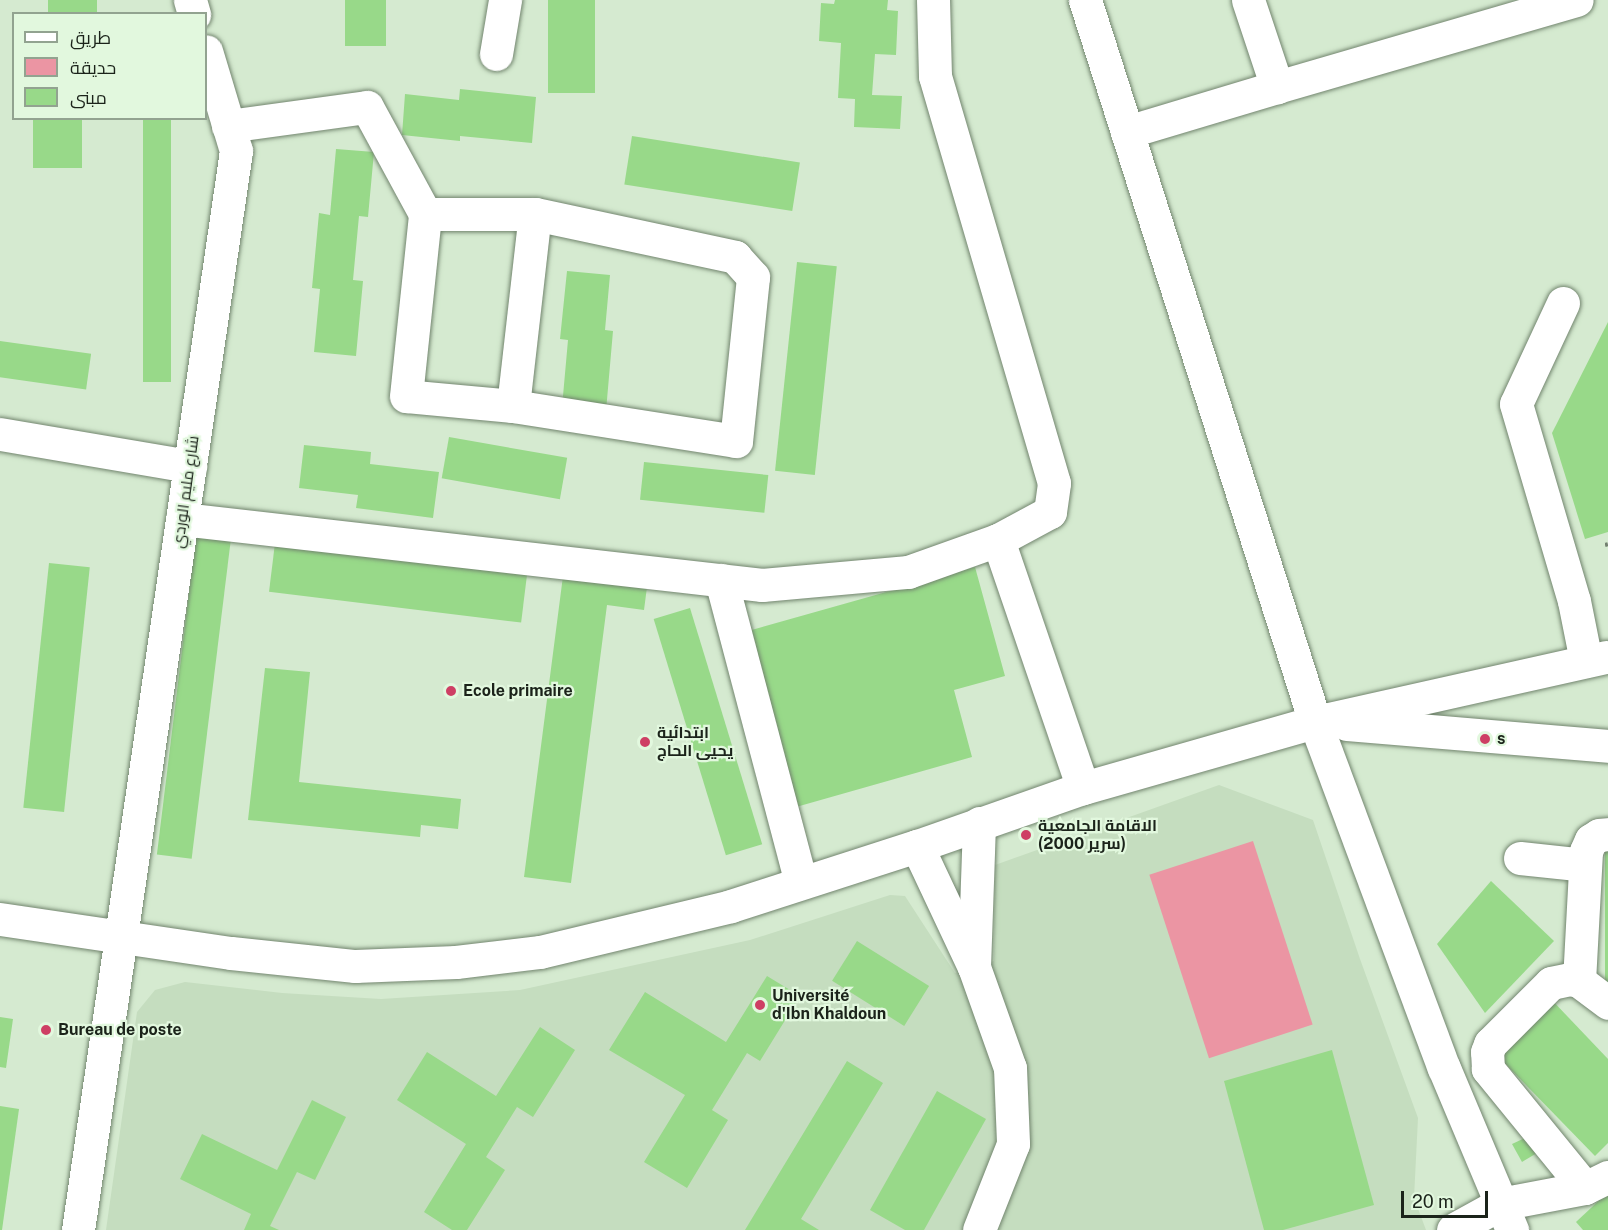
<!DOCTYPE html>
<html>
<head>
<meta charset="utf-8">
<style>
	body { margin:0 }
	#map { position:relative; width:1608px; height:1230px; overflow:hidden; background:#d5ead0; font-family:"Public Sans",Cairo,sans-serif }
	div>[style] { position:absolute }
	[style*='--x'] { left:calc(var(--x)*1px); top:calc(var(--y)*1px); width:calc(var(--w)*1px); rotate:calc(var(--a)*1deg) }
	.built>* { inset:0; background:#c5ddbf }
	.green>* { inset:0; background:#eb95a3; transform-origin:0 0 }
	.building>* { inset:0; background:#98d989; transform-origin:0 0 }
	.path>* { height:4px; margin-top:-2px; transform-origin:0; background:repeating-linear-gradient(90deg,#72806f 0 4.5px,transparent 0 7.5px) }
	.roads { filter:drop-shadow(0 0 2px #72856e) drop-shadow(0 0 2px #72856e) }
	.minor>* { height:33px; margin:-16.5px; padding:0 16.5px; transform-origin:16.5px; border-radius:16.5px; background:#fff }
	.major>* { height:33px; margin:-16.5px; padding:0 16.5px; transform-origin:16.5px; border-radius:16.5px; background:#fff }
	.dots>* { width:16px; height:16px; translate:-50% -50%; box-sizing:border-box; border:3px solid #e2f8de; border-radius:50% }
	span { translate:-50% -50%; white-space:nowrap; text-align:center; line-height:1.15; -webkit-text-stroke:4.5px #e2f8de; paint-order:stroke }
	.street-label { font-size:16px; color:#1b231a }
	.poi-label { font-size:16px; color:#1b231a; font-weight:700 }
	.left { translate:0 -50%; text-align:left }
	.legend { position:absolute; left:12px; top:12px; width:195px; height:108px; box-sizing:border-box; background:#e2f8de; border:2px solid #92a390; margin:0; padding:8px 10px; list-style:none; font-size:18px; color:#1b231a }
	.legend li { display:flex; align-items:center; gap:12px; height:30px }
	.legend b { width:30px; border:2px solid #92a390 }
	.scale { position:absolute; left:1401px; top:1191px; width:87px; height:27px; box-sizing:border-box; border:3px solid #1b231a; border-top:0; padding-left:8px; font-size:18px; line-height:21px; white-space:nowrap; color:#1b231a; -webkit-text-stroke:4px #e2f8de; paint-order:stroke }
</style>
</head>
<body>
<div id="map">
	<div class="built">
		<div style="clip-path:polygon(1219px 785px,1313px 820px,1360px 959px,1418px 1118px,1414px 1198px,1426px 1230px,106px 1230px,137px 1012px,155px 990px,185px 982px,282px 993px,381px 999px,520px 990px,750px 940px,890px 895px,905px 896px,955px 973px,994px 961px,995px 865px)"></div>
	</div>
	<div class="green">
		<div style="left:1253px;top:841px;width:193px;height:109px;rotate:72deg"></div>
	</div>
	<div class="building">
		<div style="left:48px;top:0;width:49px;height:14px"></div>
		<div style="left:345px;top:0;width:41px;height:46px"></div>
		<div style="left:548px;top:0;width:47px;height:93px"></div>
		<div style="clip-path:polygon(835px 0,888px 0,887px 10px,898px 11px,896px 55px,875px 54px,872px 95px,902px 96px,900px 129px,854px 127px,855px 99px,838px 98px,841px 43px,819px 41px,821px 3px,834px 4px)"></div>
		<div style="clip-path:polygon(460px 89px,536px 97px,532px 143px,460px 136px,460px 141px,402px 135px,405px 94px,459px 100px)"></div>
		<div style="left:33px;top:118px;width:49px;height:50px"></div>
		<div style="left:143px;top:118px;width:28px;height:264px"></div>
		<div style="left:632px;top:136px;width:170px;height:49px;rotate:9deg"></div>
		<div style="clip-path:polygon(336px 149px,374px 152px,368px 217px,359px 216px,353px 280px,363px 281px,356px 356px,314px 352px,320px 289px,312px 288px,319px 213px,330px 215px)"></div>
		<div style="left:797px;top:262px;width:40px;height:210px;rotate:6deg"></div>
		<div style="clip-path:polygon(567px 271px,610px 275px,605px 330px,613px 331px,606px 411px,562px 407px,568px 340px,560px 339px)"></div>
		<div style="clip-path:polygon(1608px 322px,1608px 532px,1585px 539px,1552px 433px)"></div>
		<div style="left:0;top:341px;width:92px;height:36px;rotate:8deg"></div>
		<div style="left:449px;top:437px;width:120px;height:42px;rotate:10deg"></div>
		<div style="clip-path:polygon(304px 445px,371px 452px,370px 464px,439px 472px,433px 518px,356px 508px,358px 495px,299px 488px)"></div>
		<div style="left:644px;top:462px;width:125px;height:38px;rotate:6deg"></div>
		<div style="left:197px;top:528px;width:35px;height:329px;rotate:7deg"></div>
		<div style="left:275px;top:543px;width:254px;height:49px;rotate:7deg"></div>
		<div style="left:49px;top:563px;width:41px;height:246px;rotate:6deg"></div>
		<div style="clip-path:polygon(975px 567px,1005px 676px,954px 690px,972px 757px,789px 809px,741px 633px)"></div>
		<div style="clip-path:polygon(563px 576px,647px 587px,644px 610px,607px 605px,571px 883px,524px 877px)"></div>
		<div style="left:690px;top:608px;width:247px;height:38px;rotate:73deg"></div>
		<div style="clip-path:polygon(265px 668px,310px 672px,299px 782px,461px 799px,458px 829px,421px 825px,420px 837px,248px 820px)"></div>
		<div style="left:1605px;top:837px;width:3px;height:147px"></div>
		<div style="clip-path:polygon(1491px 881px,1554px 941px,1485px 1013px,1437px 944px)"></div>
		<div style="left:857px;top:941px;width:85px;height:47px;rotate:32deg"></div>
		<div style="clip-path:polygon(767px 976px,800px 996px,760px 1061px,747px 1053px,712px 1110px,728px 1120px,687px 1188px,644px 1162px,685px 1095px,609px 1050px,645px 992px,726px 1042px)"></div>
		<div style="clip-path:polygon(1549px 997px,1608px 1059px,1608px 1143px,1595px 1156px,1493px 1051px)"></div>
		<div style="clip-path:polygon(0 1017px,13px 1019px,6px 1068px,0 1067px)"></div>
		<div style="clip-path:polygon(540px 1027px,575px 1050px,533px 1117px,517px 1107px,486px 1157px,505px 1170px,467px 1230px,452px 1230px,424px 1212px,466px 1144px,397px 1100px,427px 1052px,496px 1096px)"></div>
		<div style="clip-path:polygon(1332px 1050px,1374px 1205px,1283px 1230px,1264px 1230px,1224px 1081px)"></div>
		<div style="clip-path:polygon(847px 1061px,883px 1083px,801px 1219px,819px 1230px,745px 1230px)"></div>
		<div style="clip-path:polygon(937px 1091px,986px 1119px,924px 1230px,905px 1230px,870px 1210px)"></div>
		<div style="clip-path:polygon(312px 1100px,346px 1117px,315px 1180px,297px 1172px,270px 1226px,279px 1230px,244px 1230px,251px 1214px,180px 1179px,202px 1134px,277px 1170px)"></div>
		<div style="clip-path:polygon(0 1106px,19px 1109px,2px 1230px,0 1230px)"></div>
		<div style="clip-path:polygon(1529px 1136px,1537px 1153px,1522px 1162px,1512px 1144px)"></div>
		<div style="clip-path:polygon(1608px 1192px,1608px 1230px,1583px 1230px,1576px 1222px)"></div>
	</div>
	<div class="path">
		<div style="--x:1605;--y:545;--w:3;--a:-18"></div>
	</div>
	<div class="roads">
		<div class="minor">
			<div style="--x:190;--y:0;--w:15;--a:74"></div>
			<div style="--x:1248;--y:0;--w:92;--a:71.6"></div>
			<div style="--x:1277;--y:87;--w:312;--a:-16.2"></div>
			<div style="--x:496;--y:54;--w:55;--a:-80.5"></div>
			<div style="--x:228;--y:126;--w:140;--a:-7.8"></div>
			<div style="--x:367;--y:107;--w:122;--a:61.5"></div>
			<div style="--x:425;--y:214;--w:110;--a:0"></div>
			<div style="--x:535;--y:214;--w:205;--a:12.1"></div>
			<div style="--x:735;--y:257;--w:27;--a:48"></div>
			<div style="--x:753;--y:277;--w:165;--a:95.9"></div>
			<div style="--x:736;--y:441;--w:226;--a:-171.1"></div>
			<div style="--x:513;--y:406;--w:107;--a:-174.7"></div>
			<div style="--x:406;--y:396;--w:183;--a:-84"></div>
			<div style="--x:1127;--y:132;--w:157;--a:-16.7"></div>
			<div style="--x:1563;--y:303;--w:111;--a:115"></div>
			<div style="--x:1516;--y:404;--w:205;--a:73.6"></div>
			<div style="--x:1574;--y:601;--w:61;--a:78.7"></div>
			<div style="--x:513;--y:406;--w:193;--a:-83.5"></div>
			<div style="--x:0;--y:434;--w:193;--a:9.6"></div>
			<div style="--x:182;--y:519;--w:584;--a:6.49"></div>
			<div style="--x:762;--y:585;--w:147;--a:-5.1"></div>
			<div style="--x:908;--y:572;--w:96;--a:-19.6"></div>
			<div style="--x:998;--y:540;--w:59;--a:-28.3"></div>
			<div style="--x:1050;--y:512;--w:29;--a:-82"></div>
			<div style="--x:1054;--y:483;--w:424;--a:-106.3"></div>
			<div style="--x:935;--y:76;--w:76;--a:-91.5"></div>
			<div style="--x:998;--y:540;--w:262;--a:71.1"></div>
			<div style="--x:721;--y:580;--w:313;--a:75.2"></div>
			<div style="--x:1315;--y:722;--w:298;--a:-12.6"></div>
			<div style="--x:1347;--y:724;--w:262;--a:4.8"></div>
			<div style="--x:917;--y:846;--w:134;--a:64.8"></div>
			<div style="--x:974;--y:967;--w:144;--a:-88"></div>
			<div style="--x:1520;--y:858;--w:65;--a:6.1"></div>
			<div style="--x:974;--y:967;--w:107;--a:70.4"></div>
			<div style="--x:1010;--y:1068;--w:76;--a:87.7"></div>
			<div style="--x:1013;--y:1144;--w:92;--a:111.6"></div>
			<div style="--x:1579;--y:981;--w:130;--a:-86.9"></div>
			<div style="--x:1586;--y:851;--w:12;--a:-66"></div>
			<div style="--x:1591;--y:840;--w:9;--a:-32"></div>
			<div style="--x:1599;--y:835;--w:9;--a:-6"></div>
			<div style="--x:1585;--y:1188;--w:154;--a:-129.2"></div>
			<div style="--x:1488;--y:1069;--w:17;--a:-93"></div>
			<div style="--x:1487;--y:1052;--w:9;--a:-69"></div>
			<div style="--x:1490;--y:1044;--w:86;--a:-45"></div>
			<div style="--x:1551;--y:983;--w:19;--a:-12"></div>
			<div style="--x:1570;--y:979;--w:9;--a:13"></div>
			<div style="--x:1579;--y:981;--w:36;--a:37"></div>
			<div style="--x:78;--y:1230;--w:1091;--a:-81.67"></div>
			<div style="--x:236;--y:151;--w:104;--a:-106.7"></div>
			<div style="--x:1453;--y:1230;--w:54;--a:-29"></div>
			<div style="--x:1500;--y:1204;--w:86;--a:-10.7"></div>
			<div style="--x:1585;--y:1188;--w:25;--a:-26"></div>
		</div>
		<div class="major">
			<div style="--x:1085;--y:0;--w:758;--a:72.33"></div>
			<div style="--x:1315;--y:722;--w:369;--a:69.6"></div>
			<div style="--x:1444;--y:1068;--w:176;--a:67.2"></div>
			<div style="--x:0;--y:919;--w:233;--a:8.4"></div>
			<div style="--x:231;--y:953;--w:125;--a:6"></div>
			<div style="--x:355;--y:966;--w:101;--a:-2.3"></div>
			<div style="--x:456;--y:962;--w:85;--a:-6.8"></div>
			<div style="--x:540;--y:952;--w:196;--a:-13.5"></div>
			<div style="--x:731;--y:906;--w:195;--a:-17.9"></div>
			<div style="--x:917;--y:846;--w:176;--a:-19.3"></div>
			<div style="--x:1083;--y:788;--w:241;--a:-15.9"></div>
		</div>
	</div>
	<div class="dots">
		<div style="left:451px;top:691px;background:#ce3f64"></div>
		<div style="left:1485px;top:739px;background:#ce3f64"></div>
		<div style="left:645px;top:742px;background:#ce3f64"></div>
		<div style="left:1026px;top:835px;background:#ce3f64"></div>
		<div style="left:760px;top:1005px;background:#ce3f64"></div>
		<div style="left:46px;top:1030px;background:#ce3f64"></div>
	</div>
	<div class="street-label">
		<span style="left:186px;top:492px;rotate:-82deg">شارع مليم الوردي</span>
	</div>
	<div class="poi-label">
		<span class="left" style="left:463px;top:691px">Ecole primaire</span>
		<span class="left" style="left:657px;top:742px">ابتدائية<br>يحيى الحاج</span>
		<span class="left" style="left:1497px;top:739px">s</span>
		<span class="left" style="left:1038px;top:835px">الاقامة الجامعية<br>(2000 سرير)</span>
		<span class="left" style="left:772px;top:1005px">Université<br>d'Ibn Khaldoun</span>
		<span class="left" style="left:58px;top:1030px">Bureau de poste</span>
	</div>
	<ul class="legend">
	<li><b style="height:8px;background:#fff"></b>طريق</li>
	<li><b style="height:16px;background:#eb95a3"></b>حديقة</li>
	<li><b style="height:16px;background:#98d989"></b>مبنى</li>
	</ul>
	<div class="scale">20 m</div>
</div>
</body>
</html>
